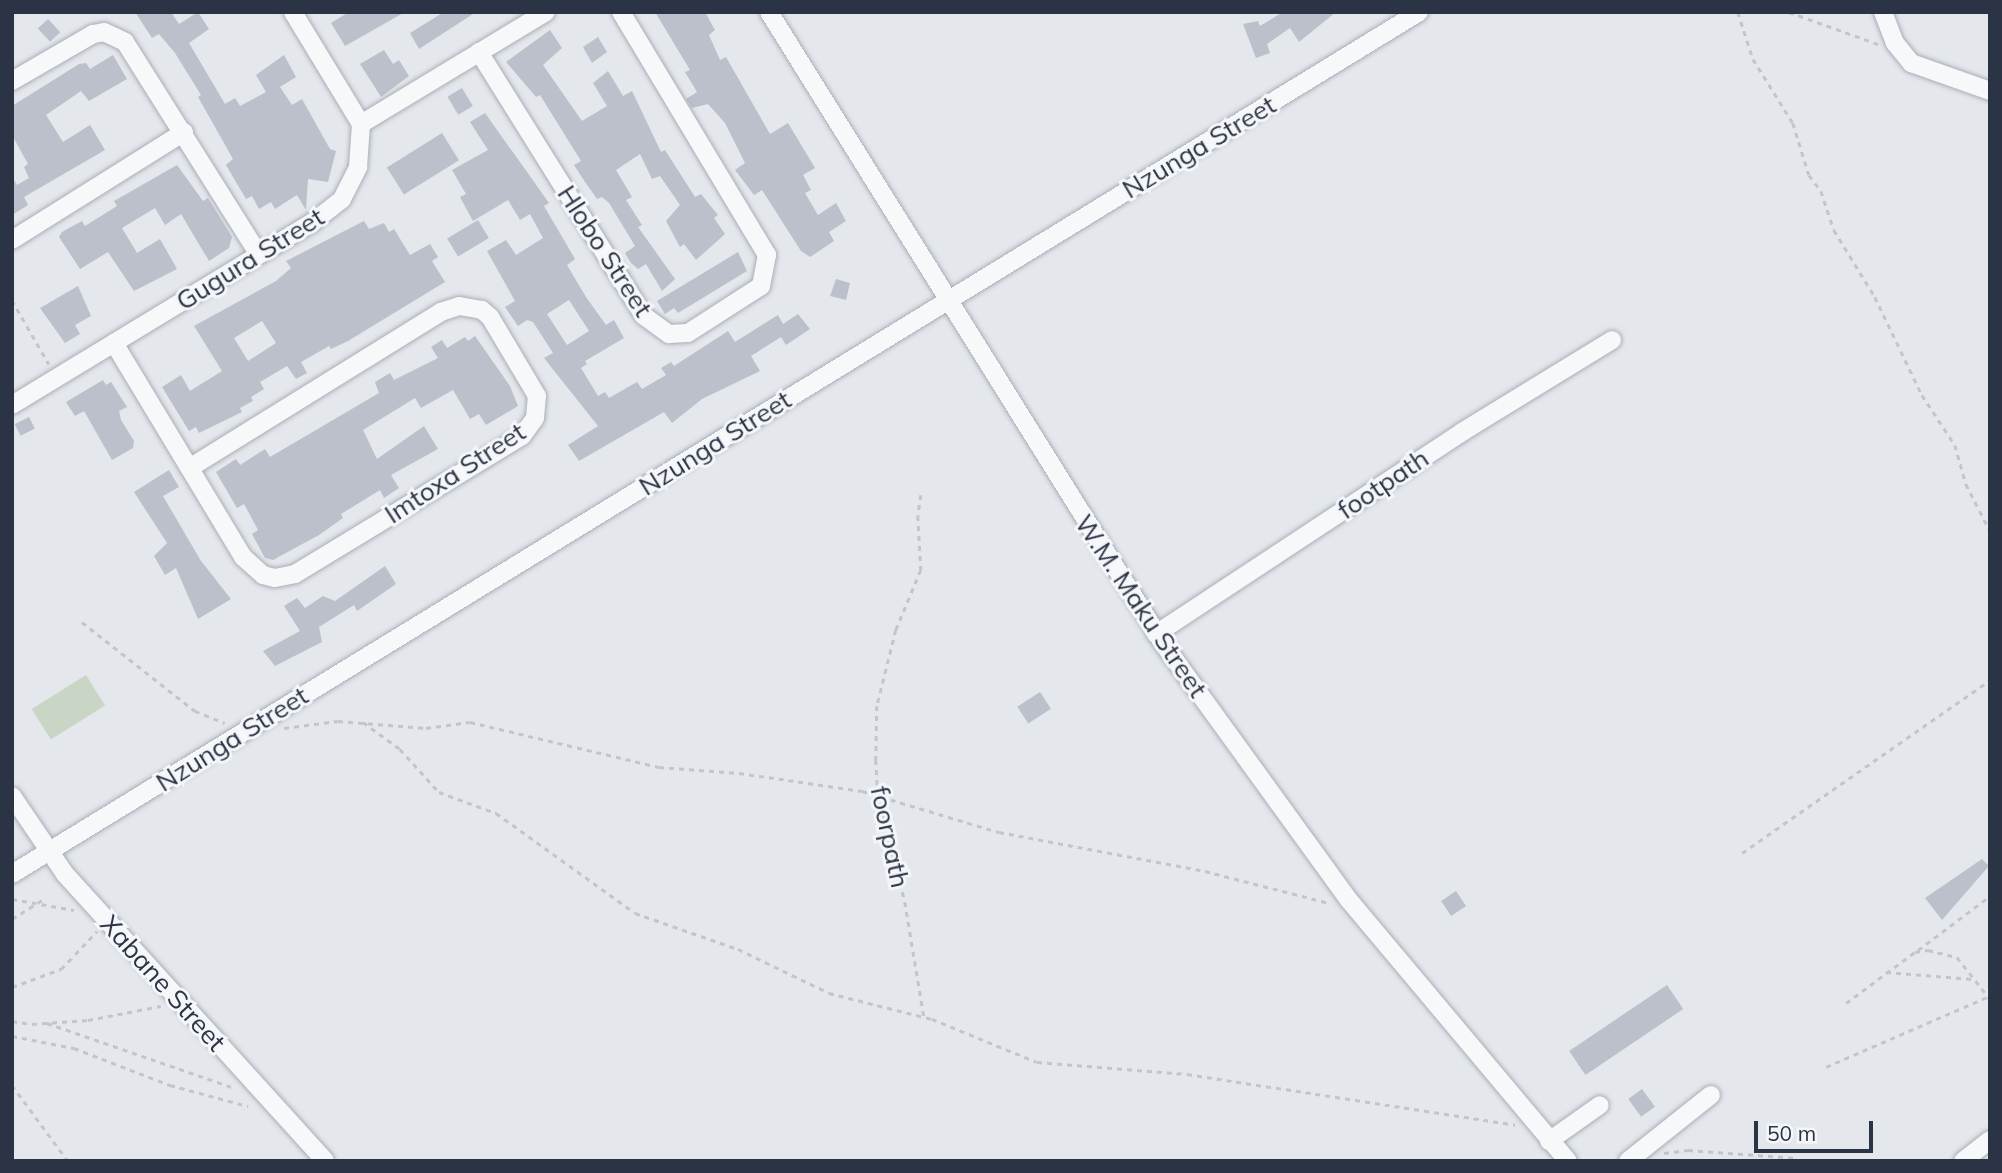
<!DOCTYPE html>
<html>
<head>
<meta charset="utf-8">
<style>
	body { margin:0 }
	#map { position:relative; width:2002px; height:1173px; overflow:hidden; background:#e4e7ec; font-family:Mulish,sans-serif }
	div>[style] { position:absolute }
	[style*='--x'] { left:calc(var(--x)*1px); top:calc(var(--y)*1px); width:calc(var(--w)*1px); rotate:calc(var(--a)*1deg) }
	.green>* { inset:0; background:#c9d6c5; transform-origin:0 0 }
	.building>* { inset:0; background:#bbc0ca; transform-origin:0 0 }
	.path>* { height:2.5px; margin-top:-1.25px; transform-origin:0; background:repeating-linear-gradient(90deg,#c2c5cb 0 5px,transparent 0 10px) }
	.roads { filter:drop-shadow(0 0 2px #a9aeb7) drop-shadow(0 0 2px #a9aeb7) }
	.minor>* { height:18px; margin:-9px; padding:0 9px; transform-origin:9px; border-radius:9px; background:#f7f8fa }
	span { translate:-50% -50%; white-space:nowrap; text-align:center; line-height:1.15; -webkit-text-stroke:6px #f4f6f9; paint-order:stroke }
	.street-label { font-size:26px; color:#2b3445 }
	.frame { position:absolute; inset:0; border:14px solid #2b3445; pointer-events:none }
	.scale { position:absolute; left:1754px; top:1121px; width:119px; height:32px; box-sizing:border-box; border:4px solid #2b3445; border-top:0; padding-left:9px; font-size:21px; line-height:24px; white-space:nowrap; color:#2b3445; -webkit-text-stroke:5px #f4f6f9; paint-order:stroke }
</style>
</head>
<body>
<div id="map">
	<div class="green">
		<div style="left:86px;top:675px;width:36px;height:64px;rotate:58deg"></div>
	</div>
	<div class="building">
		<div style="clip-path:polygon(135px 12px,171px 12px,179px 24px,198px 12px,209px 29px,189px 43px,225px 104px,235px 98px,240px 106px,266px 92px,256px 75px,284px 55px,296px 77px,280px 87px,292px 105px,302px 99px,330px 149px,336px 151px,328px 182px,308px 179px,306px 210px,297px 195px,275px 209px,271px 202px,259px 209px,252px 196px,246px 199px,226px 165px,233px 159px,198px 97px,201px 95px,175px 53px,159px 34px,152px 38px)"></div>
		<div style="clip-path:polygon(349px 12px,405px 12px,345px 46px,331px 23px)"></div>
		<div style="clip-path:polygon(444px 12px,476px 12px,419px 49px,410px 33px)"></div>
		<div style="clip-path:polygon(655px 12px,705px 12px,715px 30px,709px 35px,720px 60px,726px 57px,770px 134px,788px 123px,815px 168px,803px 175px,811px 190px,805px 193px,818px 215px,836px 203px,846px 221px,829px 232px,834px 241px,810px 257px,801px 251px,762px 190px,754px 195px,735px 170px,745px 163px,725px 123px,708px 104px,692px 108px,686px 99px,697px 92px,685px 72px,690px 70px)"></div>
		<div style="clip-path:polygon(1283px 12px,1336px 12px,1299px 42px,1290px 28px,1267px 44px,1270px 53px,1256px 58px,1243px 24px,1258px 21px,1260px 26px)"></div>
		<div style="left:48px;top:19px;width:18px;height:14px;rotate:47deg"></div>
		<div style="clip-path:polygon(550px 30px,562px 48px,543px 65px,582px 121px,607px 106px,593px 83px,608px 71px,623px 96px,632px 91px,661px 152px,665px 150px,695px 197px,701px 194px,718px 215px,714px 218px,725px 234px,696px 260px,684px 244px,680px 247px,666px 221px,680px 205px,660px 176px,652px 179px,640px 154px,616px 170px,632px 197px,626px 200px,642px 225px,638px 227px,675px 279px,662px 291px,646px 264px,638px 269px,631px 263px,625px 253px,635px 246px,609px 203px,602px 197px,597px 199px,585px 182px,574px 165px,581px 161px,540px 95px,536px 97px,506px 62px)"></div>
		<div style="clip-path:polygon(598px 37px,607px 52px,592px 63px,583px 47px)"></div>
		<div style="clip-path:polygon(384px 50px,393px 64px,399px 60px,409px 76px,381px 97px,360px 64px)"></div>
		<div style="clip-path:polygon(113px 55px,127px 79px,89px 101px,81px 91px,46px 115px,63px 142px,90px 125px,105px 150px,24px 197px,28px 205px,12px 215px,12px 177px,17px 185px,29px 178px,24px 167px,28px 164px,12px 135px,12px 106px,79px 64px,86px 63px,90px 69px)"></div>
		<div style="left:462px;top:88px;width:21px;height:17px;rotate:59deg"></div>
		<div style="clip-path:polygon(evenodd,485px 113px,549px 203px,544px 206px,575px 259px,567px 265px,586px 297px,606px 325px,614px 320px,624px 338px,585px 361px,587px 364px,581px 368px,598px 396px,605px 392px,609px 398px,637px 382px,642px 389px,666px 375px,661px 368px,671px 362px,674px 366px,728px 331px,735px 342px,778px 315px,783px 324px,798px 314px,810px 329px,786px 345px,781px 337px,751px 356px,760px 371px,702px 399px,672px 423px,664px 412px,579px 461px,568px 445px,598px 426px,544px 358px,553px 353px,533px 322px,527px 320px,518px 326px,505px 307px,515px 301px,487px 251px,506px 240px,516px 255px,543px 238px,530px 214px,520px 220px,508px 200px,473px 221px,460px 197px,466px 194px,452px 170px,488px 150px,470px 122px,485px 113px,569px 300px,589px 331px,567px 345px,547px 314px,569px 300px)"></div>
		<div style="left:442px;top:133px;width:32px;height:65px;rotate:58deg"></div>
		<div style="clip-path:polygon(177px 165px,203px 201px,208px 198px,232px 237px,229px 248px,209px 261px,181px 214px,165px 225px,155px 208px,122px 228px,137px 253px,160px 239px,177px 269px,134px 291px,108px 252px,80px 269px,59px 237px,62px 232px,82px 221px,85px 226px,117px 206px,114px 201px)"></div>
		<div style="left:478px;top:220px;width:21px;height:36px;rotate:59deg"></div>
		<div style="clip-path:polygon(evenodd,364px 221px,369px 229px,384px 223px,389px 232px,394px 229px,410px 255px,430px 244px,438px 257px,432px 261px,445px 282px,348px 341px,331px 349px,329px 346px,301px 362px,307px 373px,296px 379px,287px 366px,260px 382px,264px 389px,251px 397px,253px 401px,240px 408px,242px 412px,199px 433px,196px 427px,189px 431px,162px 387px,181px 375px,190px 391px,222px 371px,194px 326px,276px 281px,291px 268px,286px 261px,364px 221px,262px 321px,276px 343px,248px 361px,234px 338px,262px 321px)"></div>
		<div style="clip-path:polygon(738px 252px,747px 271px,678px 313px,674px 308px,665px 314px,657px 301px)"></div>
		<div style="clip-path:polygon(836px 279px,850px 283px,846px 300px,830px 296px)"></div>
		<div style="clip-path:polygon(78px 286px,91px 316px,75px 325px,80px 334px,65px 343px,40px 308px)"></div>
		<div style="clip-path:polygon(475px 336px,510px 386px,518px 406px,486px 425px,479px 414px,470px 419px,453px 390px,421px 408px,415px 398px,363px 430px,377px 459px,424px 426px,438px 449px,391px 475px,399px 488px,384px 498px,380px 490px,341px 514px,343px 518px,319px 535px,273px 560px,265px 558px,252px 534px,258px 530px,244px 504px,237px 508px,216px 472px,236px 459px,240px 465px,265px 449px,270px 457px,379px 393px,375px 382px,390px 373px,394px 380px,438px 358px,431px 347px,442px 340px,447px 348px,465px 337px,468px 341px)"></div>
		<div style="clip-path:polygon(103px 380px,106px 385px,111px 382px,127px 407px,119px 411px,121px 420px,134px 441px,133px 448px,112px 460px,84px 411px,75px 416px,66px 402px)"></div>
		<div style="left:29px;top:417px;width:13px;height:16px;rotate:63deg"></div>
		<div style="clip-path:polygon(169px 470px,179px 487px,163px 496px,201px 561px,231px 599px,198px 619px,176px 568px,165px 575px,154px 556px,167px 543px,134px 492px)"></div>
		<div style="clip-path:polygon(385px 566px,396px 584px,357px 611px,354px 605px,319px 627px,322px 642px,275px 666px,263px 651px,300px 631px,284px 606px,297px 598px,305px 608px,323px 596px,335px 601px)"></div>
		<div style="left:1040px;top:692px;width:20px;height:27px;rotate:57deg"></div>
		<div style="clip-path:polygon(1982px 859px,1989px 866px,1942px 920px,1925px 898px)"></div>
		<div style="left:1456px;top:891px;width:18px;height:18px;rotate:56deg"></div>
		<div style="left:1667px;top:985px;width:29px;height:118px;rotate:56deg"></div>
		<div style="left:1642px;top:1089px;width:22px;height:17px;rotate:54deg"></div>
	</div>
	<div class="path">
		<div style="--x:1738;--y:12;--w:49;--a:72.3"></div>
		<div style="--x:1753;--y:59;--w:75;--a:58"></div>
		<div style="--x:1793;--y:123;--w:54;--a:72.9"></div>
		<div style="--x:1809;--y:175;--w:20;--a:53"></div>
		<div style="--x:1821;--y:191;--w:41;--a:71.6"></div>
		<div style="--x:1834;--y:230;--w:79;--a:58.5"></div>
		<div style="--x:1875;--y:297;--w:109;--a:64.4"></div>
		<div style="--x:1922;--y:395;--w:60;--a:56.6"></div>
		<div style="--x:1955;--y:445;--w:41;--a:74.2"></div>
		<div style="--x:1966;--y:484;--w:53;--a:62.9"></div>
		<div style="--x:1789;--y:12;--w:95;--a:19.8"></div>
		<div style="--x:12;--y:300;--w:74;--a:60"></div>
		<div style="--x:921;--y:495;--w:21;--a:98"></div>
		<div style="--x:918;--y:516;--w:54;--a:86.8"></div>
		<div style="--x:921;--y:570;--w:65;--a:112.6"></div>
		<div style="--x:896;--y:630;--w:78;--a:104"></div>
		<div style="--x:877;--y:706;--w:54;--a:91.1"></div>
		<div style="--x:876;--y:760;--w:35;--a:87"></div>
		<div style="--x:878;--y:795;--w:110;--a:75.8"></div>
		<div style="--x:905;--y:902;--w:117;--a:80.6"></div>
		<div style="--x:82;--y:622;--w:144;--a:38.2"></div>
		<div style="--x:195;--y:711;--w:32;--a:22"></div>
		<div style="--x:363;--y:722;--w:46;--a:36.1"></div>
		<div style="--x:400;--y:749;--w:58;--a:47.8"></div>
		<div style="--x:439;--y:792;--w:61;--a:20.2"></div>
		<div style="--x:496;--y:813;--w:171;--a:35.7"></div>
		<div style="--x:635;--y:913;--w:109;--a:19.3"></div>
		<div style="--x:738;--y:949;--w:101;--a:25.8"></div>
		<div style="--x:829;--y:993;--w:106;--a:14.2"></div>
		<div style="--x:932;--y:1019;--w:113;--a:22.3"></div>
		<div style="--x:1037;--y:1062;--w:150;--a:4.6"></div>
		<div style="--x:1187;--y:1074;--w:332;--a:8.8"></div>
		<div style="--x:284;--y:728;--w:54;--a:-7.4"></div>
		<div style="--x:338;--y:721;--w:88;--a:4.5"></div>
		<div style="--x:426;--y:728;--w:44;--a:-7.8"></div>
		<div style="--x:470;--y:722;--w:194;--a:13.4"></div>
		<div style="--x:659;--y:767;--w:80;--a:4.3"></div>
		<div style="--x:739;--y:773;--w:124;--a:8.3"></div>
		<div style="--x:862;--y:791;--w:143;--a:16.7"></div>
		<div style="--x:999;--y:832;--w:210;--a:10.7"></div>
		<div style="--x:1205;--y:871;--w:128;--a:14.5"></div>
		<div style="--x:1742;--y:853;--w:302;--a:-34.9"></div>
		<div style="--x:12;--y:899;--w:63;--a:10.1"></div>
		<div style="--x:12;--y:919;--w:38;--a:-32"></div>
		<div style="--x:1918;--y:950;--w:90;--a:-36.9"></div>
		<div style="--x:1886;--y:972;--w:87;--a:4.6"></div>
		<div style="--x:12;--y:987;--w:52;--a:-20.2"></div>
		<div style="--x:61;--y:969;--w:52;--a:-46.5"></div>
		<div style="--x:1846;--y:1003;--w:86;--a:-36.5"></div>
		<div style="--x:1915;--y:952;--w:13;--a:-9"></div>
		<div style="--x:1928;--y:950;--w:30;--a:14"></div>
		<div style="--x:1957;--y:957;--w:53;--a:51.8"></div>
		<div style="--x:12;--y:1021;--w:20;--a:9"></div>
		<div style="--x:32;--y:1024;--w:56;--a:-4.1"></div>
		<div style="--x:88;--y:1020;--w:74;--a:-10.9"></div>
		<div style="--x:47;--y:1023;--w:199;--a:19.1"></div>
		<div style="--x:12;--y:1036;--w:63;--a:11"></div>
		<div style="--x:74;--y:1048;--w:103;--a:21.1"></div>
		<div style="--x:170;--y:1085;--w:81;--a:15.1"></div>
		<div style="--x:1826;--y:1067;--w:176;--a:-23.5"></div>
		<div style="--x:12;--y:1085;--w:94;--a:53.6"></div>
		<div style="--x:1664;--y:1153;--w:24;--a:-7"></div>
		<div style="--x:1688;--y:1150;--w:108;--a:4.2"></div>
	</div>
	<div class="roads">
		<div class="minor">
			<div style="--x:769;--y:12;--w:743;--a:58.04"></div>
			<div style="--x:1162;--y:642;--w:317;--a:54.1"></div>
			<div style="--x:1348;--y:899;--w:342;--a:50"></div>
			<div style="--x:1883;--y:12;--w:33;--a:69"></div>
			<div style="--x:1895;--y:43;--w:26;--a:51"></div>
			<div style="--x:1911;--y:63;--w:84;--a:19.5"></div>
			<div style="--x:479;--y:52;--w:311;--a:58"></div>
			<div style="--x:644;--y:316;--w:31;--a:36"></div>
			<div style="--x:669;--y:334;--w:19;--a:-3"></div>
			<div style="--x:688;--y:333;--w:87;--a:-32.8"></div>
			<div style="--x:761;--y:286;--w:32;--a:-79"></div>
			<div style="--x:767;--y:255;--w:283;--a:-121"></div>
			<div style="--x:12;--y:81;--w:94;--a:-30.1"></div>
			<div style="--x:93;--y:34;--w:11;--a:-10"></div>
			<div style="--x:104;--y:32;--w:23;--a:25"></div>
			<div style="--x:125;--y:42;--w:249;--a:57.8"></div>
			<div style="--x:361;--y:124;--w:216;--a:-31.2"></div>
			<div style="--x:12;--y:240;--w:203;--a:-32.1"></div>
			<div style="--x:114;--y:343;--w:250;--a:58.9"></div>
			<div style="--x:243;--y:557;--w:27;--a:42"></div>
			<div style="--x:263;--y:575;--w:12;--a:14"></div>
			<div style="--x:275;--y:578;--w:20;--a:-11"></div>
			<div style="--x:295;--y:574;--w:266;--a:-31.3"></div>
			<div style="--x:522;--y:436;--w:22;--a:-54"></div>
			<div style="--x:535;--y:418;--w:22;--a:-85"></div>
			<div style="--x:537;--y:396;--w:92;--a:-120.7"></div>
			<div style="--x:490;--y:317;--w:11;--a:-139"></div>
			<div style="--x:482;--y:310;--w:23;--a:-170"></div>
			<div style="--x:459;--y:306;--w:19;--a:162"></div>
			<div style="--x:441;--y:312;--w:296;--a:148.2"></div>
			<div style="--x:12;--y:405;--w:352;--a:-31.3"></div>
			<div style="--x:313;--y:222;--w:37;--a:-38"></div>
			<div style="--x:342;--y:199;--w:36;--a:-63"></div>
			<div style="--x:358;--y:167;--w:43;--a:-86"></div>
			<div style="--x:361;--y:124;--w:131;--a:-121.3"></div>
			<div style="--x:1156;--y:634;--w:367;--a:-33.4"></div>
			<div style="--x:1462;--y:432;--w:176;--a:-31.5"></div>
			<div style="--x:12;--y:796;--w:94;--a:55.8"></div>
			<div style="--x:65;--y:874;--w:387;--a:47.8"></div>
			<div style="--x:12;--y:874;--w:1650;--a:-31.49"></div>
			<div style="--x:1549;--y:1141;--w:62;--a:-35.2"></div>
			<div style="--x:1628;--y:1161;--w:106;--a:-38.5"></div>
			<div style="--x:1963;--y:1161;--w:34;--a:-38"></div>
		</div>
	</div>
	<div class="street-label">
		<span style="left:1199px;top:147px;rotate:-31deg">Nzunga Street</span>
		<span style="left:605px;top:251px;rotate:57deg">Hlobo Street</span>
		<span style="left:250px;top:259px;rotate:-32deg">Gugura Street</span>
		<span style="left:715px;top:443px;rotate:-32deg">Nzunga Street</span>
		<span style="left:455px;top:473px;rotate:-33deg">Imtoxa Street</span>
		<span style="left:1383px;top:484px;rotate:-34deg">footpath</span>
		<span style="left:1141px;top:606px;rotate:56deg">W.M. Maku Street</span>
		<span style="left:232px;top:739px;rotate:-32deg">Nzunga Street</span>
		<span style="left:890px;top:837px;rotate:78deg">foorpath</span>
		<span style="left:163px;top:983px;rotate:48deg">Xabane Street</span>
	</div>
	<div class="frame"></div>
	<div class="scale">50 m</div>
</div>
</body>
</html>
